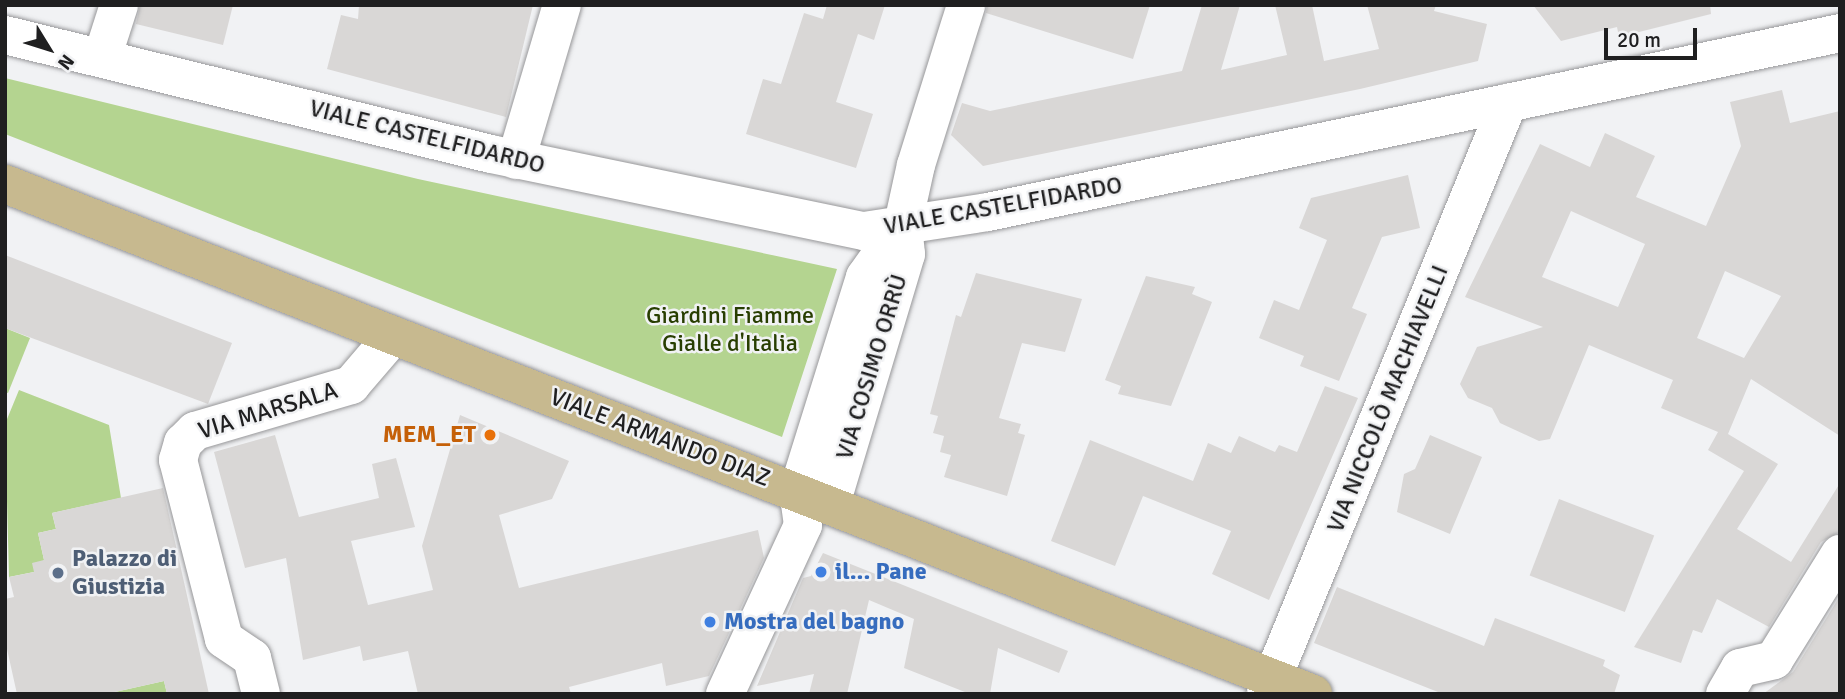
<!DOCTYPE html>
<html>
<head>
<meta charset="utf-8">
<style>
	body { margin:0 }
	#map { position:relative; width:1845px; height:699px; overflow:hidden; background:#f1f2f4; font-family:Signika,sans-serif }
	div>[style] { position:absolute }
	[style*='--x'] { left:calc(var(--x)*1px); top:calc(var(--y)*1px); width:calc(var(--w)*1px); rotate:calc(var(--a)*1deg) }
	.green>* { inset:0; background:#b4d490 }
	.building>* { inset:0; background:#d9d7d6; transform-origin:0 0 }
	.roads { filter:drop-shadow(0 0 2px #979799) drop-shadow(0 0 2px #979799) }
	.minor>* { height:38px; margin:-19px; padding:0 19px; transform-origin:19px; border-radius:19px; background:#fff }
	.major>* { height:38px; margin:-19px; padding:0 19px; transform-origin:19px; border-radius:19px; background:#c7b98f }
	.dots>* { width:19px; height:19px; translate:-50% -50%; box-sizing:border-box; border:4px solid #f1f2f4; border-radius:50% }
	span { translate:-50% -50%; white-space:nowrap; text-align:center; line-height:1.15; -webkit-text-stroke:5px #f1f2f4; paint-order:stroke }
	.street-label { font-size:24px; color:#1f1f20 }
	.park-label { font-size:24px; color:#283e01 }
	.food-label { font-size:24px; color:#c56008; font-weight:700 }
	.right { translate:-100% -50%; text-align:right }
	.service-label { font-size:24px; color:#4e5e75; font-weight:700 }
	.left { translate:0 -50%; text-align:left }
	.shop-label { font-size:24px; color:#366cbe; font-weight:700 }
	.frame { position:absolute; inset:0; border:7px solid #1f1f20; pointer-events:none }
	.north { position:absolute; left:14px; top:14px; width:70px; height:70px; -webkit-text-stroke:5px #f1f2f4; paint-order:stroke; rotate:128deg; font-size:19px; font-weight:700; line-height:28px; text-align:center; color:#1f1f20 }
	.north::after { content:''; display:block; margin:auto; width:24px; height:32px; background:#1f1f20; clip-path:polygon(50% 0,100% 100%,50% 72%,0 100%) }
	.scale { position:absolute; left:1604px; top:28px; width:93px; height:32px; box-sizing:border-box; border:4px solid #1f1f20; border-top:0; padding-left:9px; font-size:21px; line-height:24px; white-space:nowrap; color:#1f1f20; -webkit-text-stroke:5px #f1f2f4; paint-order:stroke }
</style>
</head>
<body>
<div id="map">
	<div class="green">
		<div style="clip-path:polygon(5px 78px,418px 179px,837px 269px,782px 437px,5px 134px)"></div>
		<div style="clip-path:polygon(5px 328px,30px 338px,8px 393px,5px 392px)"></div>
		<div style="clip-path:polygon(19px 390px,109px 425px,121px 498px,52px 513px,56px 529px,38px 533px,44px 560px,34px 572px,9px 577px,5px 424px)"></div>
		<div style="clip-path:polygon(164px 681px,167px 694px,106px 694px)"></div>
	</div>
	<div class="building">
		<div style="clip-path:polygon(140px 5px,233px 5px,223px 45px,136px 24px)"></div>
		<div style="clip-path:polygon(359px 5px,533px 5px,506px 117px,327px 69px,341px 15px,358px 19px)"></div>
		<div style="clip-path:polygon(827px 5px,885px 5px,874px 40px,858px 34px,836px 102px,873px 114px,856px 168px,746px 134px,763px 79px,781px 84px,804px 13px,823px 19px)"></div>
		<div style="clip-path:polygon(987px 5px,1150px 5px,1133px 59px,986px 13px)"></div>
		<div style="clip-path:polygon(1202px 5px,1240px 5px,1221px 70px,1287px 55px,1275px 5px,1312px 5px,1324px 61px,1379px 49px,1367px 5px,1436px 5px,1434px 11px,1487px 24px,1478px 61px,1360px 89px,983px 166px,951px 135px,962px 103px,990px 111px,1182px 71px)"></div>
		<div style="clip-path:polygon(1533px 5px,1710px 5px,1711px 14px,1619px 37px,1617px 27px,1561px 41px)"></div>
		<div style="clip-path:polygon(evenodd,1782px 90px,1790px 123px,1840px 111px,1840px 436px,1751px 379px,1728px 434px,1778px 464px,1737px 529px,1791px 562px,1840px 483px,1840px 532px,1821px 542px,1769px 627px,1717px 599px,1702px 633px,1693px 630px,1681px 663px,1634px 647px,1744px 471px,1708px 450px,1718px 432px,1661px 408px,1673px 380px,1589px 345px,1550px 439px,1539px 441px,1500px 423px,1492px 408px,1468px 398px,1460px 384px,1477px 347px,1543px 327px,1465px 297px,1540px 144px,1590px 167px,1605px 133px,1655px 156px,1636px 197px,1706px 226px,1741px 146px,1730px 102px,1782px 90px,1571px 211px,1645px 244px,1618px 307px,1542px 277px,1571px 211px,1782px 90px,1725px 271px,1781px 296px,1744px 358px,1697px 338px,1725px 271px)"></div>
		<div style="clip-path:polygon(1408px 175px,1420px 228px,1382px 237px,1352px 308px,1367px 314px,1339px 381px,1300px 366px,1304px 356px,1259px 338px,1274px 300px,1299px 310px,1327px 240px,1299px 228px,1311px 198px)"></div>
		<div style="clip-path:polygon(5px 255px,232px 343px,208px 404px,5px 328px)"></div>
		<div style="clip-path:polygon(976px 273px,1082px 299px,1065px 352px,1022px 343px,999px 418px,1021px 424px,1018px 433px,1025px 435px,1007px 496px,944px 477px,951px 455px,940px 452px,944px 436px,933px 433px,938px 416px,930px 414px,956px 315px,961px 317px)"></div>
		<div style="clip-path:polygon(1146px 276px,1195px 287px,1192px 294px,1212px 302px,1171px 406px,1118px 394px,1121px 386px,1105px 380px)"></div>
		<div style="clip-path:polygon(1325px 386px,1358px 398px,1269px 600px,1212px 574px,1231px 531px,1143px 496px,1115px 566px,1051px 541px,1090px 440px,1193px 481px,1208px 443px,1231px 453px,1239px 436px,1275px 452px,1279px 445px,1297px 452px)"></div>
		<div style="clip-path:polygon(460px 415px,569px 461px,552px 499px,499px 515px,519px 588px,758px 530px,764px 558px,709px 676px,666px 686px,662px 663px,569px 687px,571px 694px,418px 694px,408px 651px,363px 661px,360px 646px,303px 660px,286px 558px,245px 568px,214px 452px,275px 435px,299px 517px,379px 498px,372px 464px,396px 458px,415px 527px,351px 541px,368px 605px,433px 590px,422px 546px)"></div>
		<div style="clip-path:polygon(1430px 435px,1482px 457px,1450px 534px,1397px 512px,1404px 474px,1415px 469px)"></div>
		<div style="clip-path:polygon(163px 488px,209px 694px,167px 694px,164px 681px,106px 694px,17px 694px,5px 640px,5px 599px,14px 597px,9px 577px,34px 572px,32px 563px,44px 560px,38px 533px,56px 529px,52px 513px)"></div>
		<div style="left:1559px;top:499px;width:102px;height:82px;rotate:21deg"></div>
		<div style="clip-path:polygon(823px 553px,1068px 651px,1059px 673px,998px 648px,990px 694px,970px 694px,904px 668px,914px 619px,869px 600px,847px 694px,809px 694px,814px 674px,757px 686px,803px 578px,811px 576px)"></div>
		<div style="clip-path:polygon(1337px 587px,1484px 646px,1495px 618px,1605px 660px,1603px 666px,1620px 675px,1614px 694px,1443px 694px,1314px 643px)"></div>
		<div style="clip-path:polygon(1840px 596px,1840px 694px,1763px 694px,1793px 672px)"></div>
	</div>
	<div class="roads">
		<div class="minor">
			<div style="--x:5;--y:35;--w:500;--a:13.76"></div>
			<div style="--x:491;--y:154;--w:381;--a:11.7"></div>
			<div style="--x:864;--y:231;--w:125;--a:-8.7"></div>
			<div style="--x:988;--y:212;--w:871;--a:-11.86"></div>
			<div style="--x:102;--y:58;--w:56;--a:-72.2"></div>
			<div style="--x:516;--y:160;--w:162;--a:-73.5"></div>
			<div style="--x:831;--y:504;--w:261;--a:-73.3"></div>
			<div style="--x:906;--y:254;--w:30;--a:-96"></div>
			<div style="--x:903;--y:224;--w:60;--a:-77.6"></div>
			<div style="--x:916;--y:165;--w:168;--a:-72.6"></div>
			<div style="--x:261;--y:694;--w:37;--a:-104"></div>
			<div style="--x:252;--y:658;--w:34;--a:-146"></div>
			<div style="--x:224;--y:639;--w:185;--a:-104.4"></div>
			<div style="--x:178;--y:460;--w:18;--a:-74"></div>
			<div style="--x:183;--y:443;--w:17;--a:-45"></div>
			<div style="--x:195;--y:431;--w:163;--a:-16.4"></div>
			<div style="--x:351;--y:385;--w:65;--a:-49.4"></div>
			<div style="--x:725;--y:694;--w:186;--a:-65.2"></div>
			<div style="--x:803;--y:525;--w:34;--a:-98"></div>
			<div style="--x:798;--y:491;--w:224;--a:-72.6"></div>
			<div style="--x:865;--y:277;--w:65;--a:-54.4"></div>
			<div style="--x:1266;--y:694;--w:639;--a:-67.73"></div>
			<div style="--x:1725;--y:694;--w:30;--a:-60"></div>
			<div style="--x:1740;--y:668;--w:35;--a:-13"></div>
			<div style="--x:1774;--y:660;--w:125;--a:-58.1"></div>
		</div>
		<div class="major">
			<div style="--x:5;--y:184;--w:1404;--a:21.3"></div>
		</div>
	</div>
	<div class="dots">
		<div style="left:490px;top:435px;background:#e8710a"></div>
		<div style="left:821px;top:572px;background:#3f7fe0"></div>
		<div style="left:58px;top:573px;background:#5c6f8a"></div>
		<div style="left:710px;top:622px;background:#3f7fe0"></div>
	</div>
	<div class="street-label">
		<span style="left:427px;top:137px;rotate:14deg">VIALE CASTELFIDARDO</span>
		<span style="left:1003px;top:206px;rotate:-10deg">VIALE CASTELFIDARDO</span>
		<span style="left:872px;top:367px;rotate:-73deg">VIA COSIMO ORRÙ</span>
		<span style="left:1388px;top:399px;rotate:-68deg">VIA NICCOLÒ MACHIAVELLI</span>
		<span style="left:268px;top:411px;rotate:-17deg">VIA MARSALA</span>
		<span style="left:660px;top:438px;rotate:21deg">VIALE ARMANDO DIAZ</span>
	</div>
	<div class="park-label">
		<span style="left:730px;top:330px">Giardini Fiamme<br>Gialle d'Italia</span>
	</div>
	<div class="food-label">
		<span class="right" style="left:476px;top:435px">MEM_ET</span>
	</div>
	<div class="service-label">
		<span class="left" style="left:72px;top:573px">Palazzo di<br>Giustizia</span>
	</div>
	<div class="shop-label">
		<span class="left" style="left:835px;top:572px">il... Pane</span>
		<span class="left" style="left:724px;top:622px">Mostra del bagno</span>
	</div>
	<div class="frame"></div>
	<div class="north">N</div>
	<div class="scale">20 m</div>
</div>
</body>
</html>
